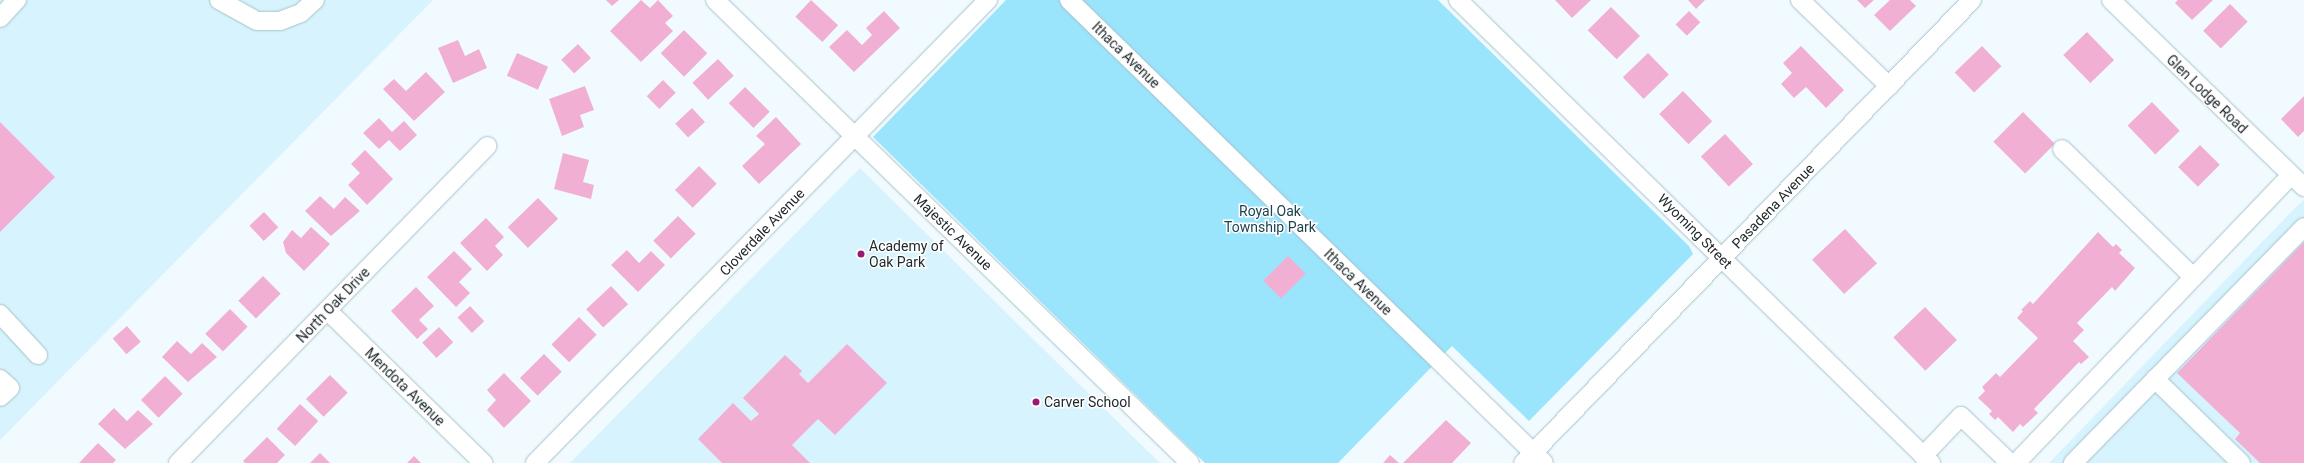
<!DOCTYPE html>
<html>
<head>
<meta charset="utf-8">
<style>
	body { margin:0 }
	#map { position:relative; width:2304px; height:463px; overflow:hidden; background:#f1fbff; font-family:Roboto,sans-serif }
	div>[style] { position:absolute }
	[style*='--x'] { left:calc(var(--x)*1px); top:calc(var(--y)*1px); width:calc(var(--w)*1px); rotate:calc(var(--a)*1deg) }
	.built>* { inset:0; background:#d7f3fd }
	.green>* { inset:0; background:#9ae4fc }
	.building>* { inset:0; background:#f1b0d3; transform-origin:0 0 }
	.roads { filter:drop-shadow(0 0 1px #a8c2ca) drop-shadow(0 0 1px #a8c2ca) }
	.minor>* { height:18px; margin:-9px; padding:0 9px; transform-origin:9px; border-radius:9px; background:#fff }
	.dots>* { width:11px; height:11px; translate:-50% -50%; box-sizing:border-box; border:2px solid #fff; border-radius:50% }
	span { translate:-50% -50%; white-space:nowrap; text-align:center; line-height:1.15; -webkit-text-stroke:3px #fff; paint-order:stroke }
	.street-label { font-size:14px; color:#20292d }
	.park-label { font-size:14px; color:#1c424d }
	.poi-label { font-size:14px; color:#20292d }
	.left { translate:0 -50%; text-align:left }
</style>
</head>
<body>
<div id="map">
	<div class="built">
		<div style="clip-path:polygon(0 0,433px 0,0 440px)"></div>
		<div style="clip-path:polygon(860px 168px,1035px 341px,1160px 463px,570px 463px)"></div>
		<div style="clip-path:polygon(2304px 200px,2304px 463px,2049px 463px,2293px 210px)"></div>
	</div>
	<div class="green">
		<div style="clip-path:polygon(1006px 0,1438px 0,1689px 246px,1693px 254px,1529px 421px,1452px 346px,1338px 463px,1205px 463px,873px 137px)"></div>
	</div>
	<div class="building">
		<div style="clip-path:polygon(606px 0,619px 0,612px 6px)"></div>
		<div style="clip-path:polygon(641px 0,650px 8px,658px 0,673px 16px,665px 23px,673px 31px,641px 62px,610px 31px)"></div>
		<div style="left:811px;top:0;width:37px;height:23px;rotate:43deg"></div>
		<div style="clip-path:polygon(1555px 0,1591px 0,1572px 18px)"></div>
		<div style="clip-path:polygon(1688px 0,1705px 0,1696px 9px)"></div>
		<div style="clip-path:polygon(1857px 0,1874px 0,1865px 8px)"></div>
		<div style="clip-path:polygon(1890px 0,1910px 0,1916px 6px,1890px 31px,1874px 15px)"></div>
		<div style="clip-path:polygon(2178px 0,2213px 0,2192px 20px,2175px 3px)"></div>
		<div style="left:2230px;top:4px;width:25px;height:38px;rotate:45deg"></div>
		<div style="left:1611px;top:7px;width:41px;height:33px;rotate:45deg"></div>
		<div style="clip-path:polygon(884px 11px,900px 28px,854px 72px,829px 47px,847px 30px,862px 45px,872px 35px,866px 28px)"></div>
		<div style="left:1689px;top:11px;width:16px;height:19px;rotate:45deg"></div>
		<div style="left:684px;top:30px;width:33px;height:33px;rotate:45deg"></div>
		<div style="left:2087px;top:32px;width:39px;height:33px;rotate:46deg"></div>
		<div style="clip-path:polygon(458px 40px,465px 56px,479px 49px,487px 68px,453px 83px,438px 48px)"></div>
		<div style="left:578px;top:44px;width:19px;height:23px;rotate:47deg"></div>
		<div style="clip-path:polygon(1801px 46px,1844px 90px,1826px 108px,1806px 87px,1794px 98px,1781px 84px,1792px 73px,1783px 63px)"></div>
		<div style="left:1982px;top:46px;width:28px;height:38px;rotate:46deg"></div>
		<div style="left:517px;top:53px;width:34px;height:25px;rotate:24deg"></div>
		<div style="left:1648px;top:53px;width:30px;height:35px;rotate:46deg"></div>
		<div style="left:718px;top:59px;width:23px;height:35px;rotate:47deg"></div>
		<div style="clip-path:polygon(426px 72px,445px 92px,414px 121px,383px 89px,394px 79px,406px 91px)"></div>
		<div style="left:663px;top:80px;width:18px;height:23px;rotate:45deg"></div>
		<div style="clip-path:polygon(585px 86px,594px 110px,580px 115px,584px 127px,562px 136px,549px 99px)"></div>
		<div style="left:745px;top:87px;width:35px;height:23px;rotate:45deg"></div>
		<div style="left:1683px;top:91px;width:42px;height:33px;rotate:46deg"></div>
		<div style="clip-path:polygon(2304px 96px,2304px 131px,2298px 137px,2281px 119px)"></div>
		<div style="left:2152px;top:102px;width:40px;height:34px;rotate:46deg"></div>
		<div style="left:692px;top:108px;width:19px;height:23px;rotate:47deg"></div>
		<div style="left:2023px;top:112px;width:45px;height:42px;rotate:45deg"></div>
		<div style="clip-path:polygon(776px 117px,801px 144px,759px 184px,742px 166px,765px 144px,756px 136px)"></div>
		<div style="clip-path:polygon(379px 118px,392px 132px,404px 121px,417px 135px,400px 151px,389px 140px,379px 149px,363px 133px)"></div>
		<div style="clip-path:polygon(0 122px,55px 177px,0 232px)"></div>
		<div style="left:1725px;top:134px;width:41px;height:33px;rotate:47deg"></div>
		<div style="left:2200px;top:145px;width:28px;height:31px;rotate:45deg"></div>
		<div style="clip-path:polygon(365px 150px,393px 179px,367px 205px,348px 185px,360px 173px,351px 164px)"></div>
		<div style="clip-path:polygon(563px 153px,589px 160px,583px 182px,594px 185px,591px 199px,554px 189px)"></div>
		<div style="left:699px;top:166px;width:25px;height:34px;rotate:45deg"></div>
		<div style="clip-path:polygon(320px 196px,334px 209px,345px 197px,360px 211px,331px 236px,305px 211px)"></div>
		<div style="left:538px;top:198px;width:29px;height:42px;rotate:46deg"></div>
		<div style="left:264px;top:212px;width:21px;height:20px;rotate:47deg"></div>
		<div style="left:678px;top:216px;width:25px;height:35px;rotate:45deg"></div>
		<div style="clip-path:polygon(486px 218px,504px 237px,495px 246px,503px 255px,487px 271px,460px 243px)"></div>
		<div style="clip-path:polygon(311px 227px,330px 244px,304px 271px,286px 253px,283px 242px,292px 230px,301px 238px)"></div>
		<div style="left:1845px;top:229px;width:47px;height:45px;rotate:47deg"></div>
		<div style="clip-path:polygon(2098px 232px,2113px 247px,2116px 244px,2122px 250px,2119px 253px,2135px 268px,2115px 291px,2112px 287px,2077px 323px,2084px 330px,2073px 341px,2089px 357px,2081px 364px,2079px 362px,2034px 409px,2038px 413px,2023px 427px,2020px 424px,2013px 432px,1998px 417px,1995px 420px,1989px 414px,1992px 411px,1978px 398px,1985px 391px,1982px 387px,1996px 373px,2000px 377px,2038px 338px,2017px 318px,2023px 311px,2021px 310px,2030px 301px,2033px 304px)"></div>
		<div style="clip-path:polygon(2304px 242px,2304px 463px,2260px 463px,2235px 439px,2240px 433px,2177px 373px)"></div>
		<div style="clip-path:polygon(627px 250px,639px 263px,651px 251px,665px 265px,638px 292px,611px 265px)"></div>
		<div style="clip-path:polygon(454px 251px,472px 269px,459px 282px,470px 293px,456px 307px,427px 277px)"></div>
		<div style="left:1288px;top:256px;width:25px;height:35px;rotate:45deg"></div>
		<div style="left:263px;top:276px;width:25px;height:35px;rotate:45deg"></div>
		<div style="left:611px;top:286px;width:25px;height:34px;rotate:47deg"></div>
		<div style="clip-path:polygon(416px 287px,434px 306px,419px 320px,428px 329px,417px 339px,391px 311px)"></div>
		<div style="left:470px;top:306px;width:21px;height:17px;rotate:47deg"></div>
		<div style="left:1925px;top:307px;width:46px;height:44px;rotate:46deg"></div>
		<div style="left:230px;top:309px;width:25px;height:35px;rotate:45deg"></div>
		<div style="left:579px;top:317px;width:25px;height:39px;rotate:45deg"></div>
		<div style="left:127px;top:326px;width:21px;height:19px;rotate:49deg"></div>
		<div style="left:439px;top:327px;width:21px;height:23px;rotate:47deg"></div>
		<div style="clip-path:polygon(177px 341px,191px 354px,202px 343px,217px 357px,188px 382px,162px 357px)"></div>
		<div style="clip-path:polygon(847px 344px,887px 383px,835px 435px,818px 419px,792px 445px,810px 463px,722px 463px,698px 439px,733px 403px,751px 421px,759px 414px,743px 398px,785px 355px,802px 371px,799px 374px,808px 383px)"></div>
		<div style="left:544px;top:354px;width:25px;height:34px;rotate:45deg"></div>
		<div style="clip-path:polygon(504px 373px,531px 401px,504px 428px,487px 410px,496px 400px,487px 390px)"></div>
		<div style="left:330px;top:375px;width:25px;height:34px;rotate:45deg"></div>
		<div style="left:165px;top:376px;width:25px;height:34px;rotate:45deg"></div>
		<div style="left:300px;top:404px;width:25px;height:34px;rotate:43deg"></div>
		<div style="clip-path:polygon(114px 408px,127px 421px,138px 410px,153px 424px,125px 449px,98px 424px)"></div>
		<div style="clip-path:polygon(1446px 420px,1471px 443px,1452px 463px,1403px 463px)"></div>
		<div style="clip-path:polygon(267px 437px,285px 455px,277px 463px,245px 463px,243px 461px)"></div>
		<div style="clip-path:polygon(98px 443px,116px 460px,113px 463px,79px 463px)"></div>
		<div style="clip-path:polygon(320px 453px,330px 463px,310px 463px)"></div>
		<div style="clip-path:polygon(1390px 455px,1399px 463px,1383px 463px)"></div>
		<div style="clip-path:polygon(414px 456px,421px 463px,407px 463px)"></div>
	</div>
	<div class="roads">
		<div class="minor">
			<div style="--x:219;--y:0;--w:43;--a:28.9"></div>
			<div style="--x:257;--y:21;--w:23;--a:0"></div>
			<div style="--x:280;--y:21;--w:22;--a:-21"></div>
			<div style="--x:301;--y:13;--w:19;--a:-43"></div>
			<div style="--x:715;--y:0;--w:663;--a:44.27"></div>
			<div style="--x:1069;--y:0;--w:663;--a:44.27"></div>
			<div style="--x:1458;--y:0;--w:662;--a:44.39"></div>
			<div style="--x:1800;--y:0;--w:124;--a:44"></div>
			<div style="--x:2111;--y:0;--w:269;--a:44.1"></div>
			<div style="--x:0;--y:18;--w:25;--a:-47"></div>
			<div style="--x:2062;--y:149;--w:183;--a:44.3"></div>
			<div style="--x:327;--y:310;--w:219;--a:44.4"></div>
			<div style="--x:0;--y:314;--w:56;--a:47.2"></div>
			<div style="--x:0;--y:379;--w:13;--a:42"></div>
			<div style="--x:10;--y:388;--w:13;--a:138"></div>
			<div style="--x:2155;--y:379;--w:120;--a:44.3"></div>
			<div style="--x:1923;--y:456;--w:55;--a:-46.5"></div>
			<div style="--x:1961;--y:416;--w:68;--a:43.8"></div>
			<div style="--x:178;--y:463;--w:443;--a:-45.7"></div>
			<div style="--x:535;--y:463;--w:648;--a:-45.63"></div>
			<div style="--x:1523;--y:463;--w:645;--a:-45.88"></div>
			<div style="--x:2016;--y:463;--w:398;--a:-46.3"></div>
			<div style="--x:2073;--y:463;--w:330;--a:-45.6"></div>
		</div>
	</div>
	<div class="dots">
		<div style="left:861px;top:254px;background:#9a1a70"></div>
		<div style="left:1036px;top:402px;background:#9a1a70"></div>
	</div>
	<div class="street-label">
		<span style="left:1126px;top:55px;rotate:44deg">Ithaca Avenue</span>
		<span style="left:2207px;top:94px;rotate:44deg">Glen Lodge Road</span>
		<span style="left:1773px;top:206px;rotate:-46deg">Pasadena Avenue</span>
		<span style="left:1695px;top:231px;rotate:45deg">Wyoming Street</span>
		<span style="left:762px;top:232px;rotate:-46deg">Cloverdale Avenue</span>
		<span style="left:953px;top:232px;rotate:44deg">Majestic Avenue</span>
		<span style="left:1358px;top:282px;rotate:44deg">Ithaca Avenue</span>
		<span style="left:333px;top:305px;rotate:-46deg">North Oak Drive</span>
		<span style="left:405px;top:387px;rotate:44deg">Mendota Avenue</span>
	</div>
	<div class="park-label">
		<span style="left:1270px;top:219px">Royal Oak<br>Township Park</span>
	</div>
	<div class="poi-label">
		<span class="left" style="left:869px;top:254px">Academy of<br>Oak Park</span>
		<span class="left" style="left:1044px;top:402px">Carver School</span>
	</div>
</div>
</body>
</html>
